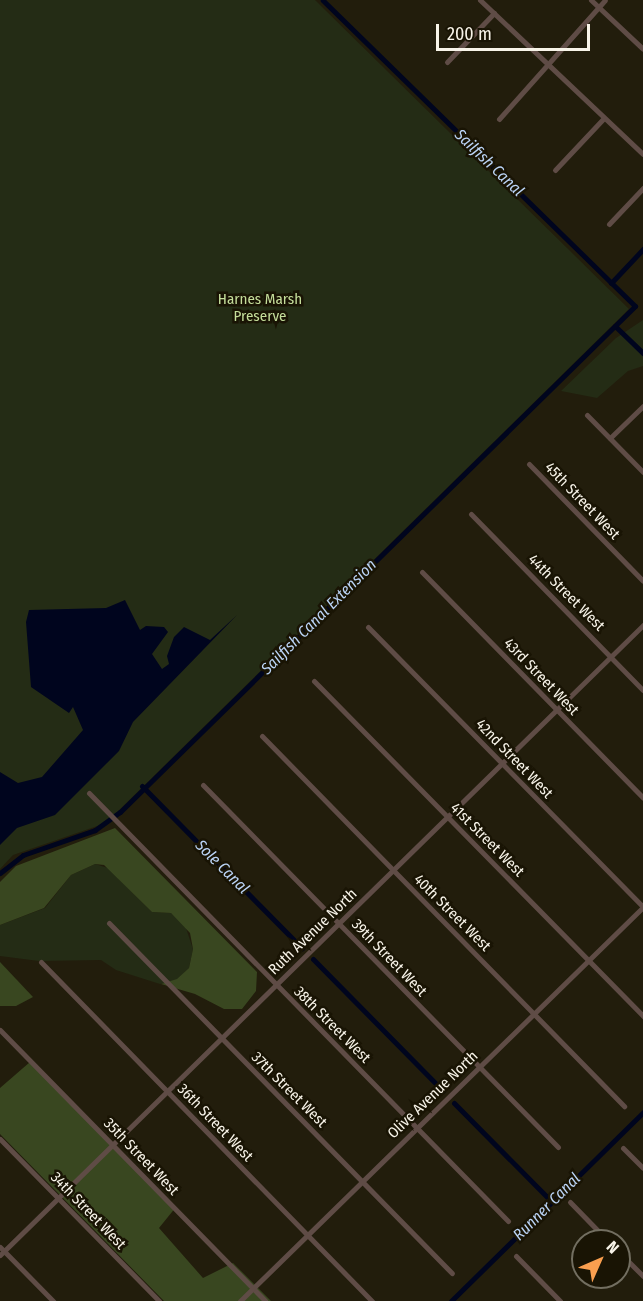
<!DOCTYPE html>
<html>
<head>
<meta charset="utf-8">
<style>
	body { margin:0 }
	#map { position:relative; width:643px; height:1301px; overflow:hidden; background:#221d0c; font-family:"Fira Sans Condensed",sans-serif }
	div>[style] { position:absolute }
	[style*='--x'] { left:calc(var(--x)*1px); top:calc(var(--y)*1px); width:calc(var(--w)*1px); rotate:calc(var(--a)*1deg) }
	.green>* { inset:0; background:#242c15 }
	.forest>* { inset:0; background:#394720 }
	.water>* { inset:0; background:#00051e }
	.canal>* { height:5px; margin:-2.5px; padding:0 2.5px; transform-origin:2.5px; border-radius:2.5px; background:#00051e }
	.minor>* { height:5px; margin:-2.5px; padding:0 2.5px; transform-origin:2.5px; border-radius:2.5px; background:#5f4c46 }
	span { translate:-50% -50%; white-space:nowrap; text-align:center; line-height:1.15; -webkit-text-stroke:5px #191404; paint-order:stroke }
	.park-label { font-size:15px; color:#c5de9b }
	.street-label { font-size:15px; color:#f8f4e9 }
	.water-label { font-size:16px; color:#bbd4f6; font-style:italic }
	.north { position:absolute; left:571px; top:1229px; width:60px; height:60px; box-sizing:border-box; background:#191404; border:2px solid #726e60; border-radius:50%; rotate:45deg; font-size:16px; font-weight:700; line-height:24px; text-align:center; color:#f8f4e9 }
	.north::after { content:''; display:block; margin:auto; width:21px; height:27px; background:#fa9f4f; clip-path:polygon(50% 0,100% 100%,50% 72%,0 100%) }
	.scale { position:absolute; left:436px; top:24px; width:154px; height:27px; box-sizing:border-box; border:3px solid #f8f4e9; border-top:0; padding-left:8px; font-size:18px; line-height:21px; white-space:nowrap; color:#f8f4e9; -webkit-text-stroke:4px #191404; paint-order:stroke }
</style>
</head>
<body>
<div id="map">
	<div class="green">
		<div style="clip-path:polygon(0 0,315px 0,629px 309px,106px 823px,13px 855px,0 869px)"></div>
		<div style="clip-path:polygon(643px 320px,643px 366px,628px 371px,597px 398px,561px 391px,616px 338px)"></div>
		<div style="clip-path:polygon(95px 864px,108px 868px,152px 912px,171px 913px,185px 925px,193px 949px,189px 968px,177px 980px,160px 984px,116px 970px,101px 960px,39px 961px,0 956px,0 925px,45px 908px,71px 875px)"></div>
	</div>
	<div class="forest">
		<div style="clip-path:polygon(115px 828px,257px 972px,256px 991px,242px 1009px,224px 1009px,195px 994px,161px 984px,177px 979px,189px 968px,193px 949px,190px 933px,171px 913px,152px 912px,104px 865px,95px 864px,71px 875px,44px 908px,0 925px,0 882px,16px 866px)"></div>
		<div style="clip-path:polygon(0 962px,33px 997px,16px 1006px,0 1006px)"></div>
		<div style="clip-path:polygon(30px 1062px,176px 1207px,159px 1228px,203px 1278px,233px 1263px,271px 1301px,164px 1301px,0 1134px,0 1088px)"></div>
	</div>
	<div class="water">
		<div style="clip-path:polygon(125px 600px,140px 630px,146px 626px,164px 627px,168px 632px,152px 654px,162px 669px,169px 664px,167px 656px,174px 637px,184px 627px,210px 640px,237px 615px,133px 722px,119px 751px,55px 815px,17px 828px,0 845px,0 772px,18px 783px,42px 777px,83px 730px,73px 707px,69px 713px,31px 687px,26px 622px,29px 610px,106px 608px)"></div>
	</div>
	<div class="canal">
		<div style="--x:611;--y:283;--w:47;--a:-46.7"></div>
		<div style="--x:615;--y:326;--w:39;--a:44"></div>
		<div style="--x:142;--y:786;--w:228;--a:45.4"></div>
		<div style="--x:0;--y:873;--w:29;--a:-38"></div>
		<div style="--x:23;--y:855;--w:76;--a:-19.1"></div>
		<div style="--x:95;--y:830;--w:31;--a:-36"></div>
		<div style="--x:120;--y:812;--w:722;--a:-44.49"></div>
		<div style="--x:635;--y:306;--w:437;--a:-135.6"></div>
		<div style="--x:313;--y:959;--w:185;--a:45.4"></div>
		<div style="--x:454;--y:1103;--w:139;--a:45.3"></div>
		<div style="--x:451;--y:1301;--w:269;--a:-44.5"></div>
	</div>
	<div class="minor">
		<div style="--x:480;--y:0;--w:224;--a:43.4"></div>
		<div style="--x:591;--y:0;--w:71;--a:43.3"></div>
		<div style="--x:447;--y:62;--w:68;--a:-46.2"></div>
		<div style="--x:499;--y:119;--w:159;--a:-48.3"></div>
		<div style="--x:555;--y:170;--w:71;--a:-46.7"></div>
		<div style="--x:609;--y:224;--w:50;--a:-46.6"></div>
		<div style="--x:587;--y:415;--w:80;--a:45.5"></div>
		<div style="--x:610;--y:438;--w:46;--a:-44.1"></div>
		<div style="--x:529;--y:464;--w:163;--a:45.7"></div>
		<div style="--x:471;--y:514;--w:246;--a:45.7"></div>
		<div style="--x:422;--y:572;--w:316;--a:45.6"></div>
		<div style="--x:368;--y:627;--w:392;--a:45.5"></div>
		<div style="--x:314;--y:681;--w:470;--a:45.5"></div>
		<div style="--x:262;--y:736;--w:518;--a:45.63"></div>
		<div style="--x:203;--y:785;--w:507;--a:45.56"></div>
		<div style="--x:89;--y:793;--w:599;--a:45.61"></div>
		<div style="--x:109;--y:923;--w:490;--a:45.6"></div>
		<div style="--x:41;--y:962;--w:474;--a:45.7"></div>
		<div style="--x:0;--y:1030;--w:379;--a:45.6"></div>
		<div style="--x:0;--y:1139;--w:227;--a:45.5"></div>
		<div style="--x:623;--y:1148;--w:28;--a:45"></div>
		<div style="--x:570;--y:1202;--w:54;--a:45.7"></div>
		<div style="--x:0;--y:1247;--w:76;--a:45.5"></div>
		<div style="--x:619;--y:1252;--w:34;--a:45"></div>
		<div style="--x:0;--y:1255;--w:900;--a:-44.41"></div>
		<div style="--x:516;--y:1256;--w:63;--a:45.6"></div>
		<div style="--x:240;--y:1301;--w:564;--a:-44.35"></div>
	</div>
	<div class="park-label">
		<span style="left:260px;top:308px">Harnes Marsh<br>Preserve</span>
	</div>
	<div class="street-label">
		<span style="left:582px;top:501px;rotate:46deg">45th Street West</span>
		<span style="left:566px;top:593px;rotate:45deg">44th Street West</span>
		<span style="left:541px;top:677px;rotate:46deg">43rd Street West</span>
		<span style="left:514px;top:759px;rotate:46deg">42nd Street West</span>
		<span style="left:487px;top:840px;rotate:45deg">41st Street West</span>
		<span style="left:452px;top:913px;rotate:45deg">40th Street West</span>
		<span style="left:313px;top:932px;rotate:-44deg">Ruth Avenue North</span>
		<span style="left:389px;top:958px;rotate:46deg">39th Street West</span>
		<span style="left:332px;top:1025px;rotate:45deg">38th Street West</span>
		<span style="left:289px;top:1090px;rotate:45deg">37th Street West</span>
		<span style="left:433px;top:1095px;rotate:-44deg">Olive Avenue North</span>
		<span style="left:215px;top:1123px;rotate:46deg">36th Street West</span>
		<span style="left:141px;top:1157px;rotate:46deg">35th Street West</span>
		<span style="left:88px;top:1211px;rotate:46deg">34th Street West</span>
	</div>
	<div class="water-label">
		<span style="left:489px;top:163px;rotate:44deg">Sailfish Canal</span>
		<span style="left:319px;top:617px;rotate:-45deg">Sailfish Canal Extension</span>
		<span style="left:222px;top:867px;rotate:45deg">Sole Canal</span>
		<span style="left:547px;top:1207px;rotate:-45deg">Runner Canal</span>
	</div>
	<div class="north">N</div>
	<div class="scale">200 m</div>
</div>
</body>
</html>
